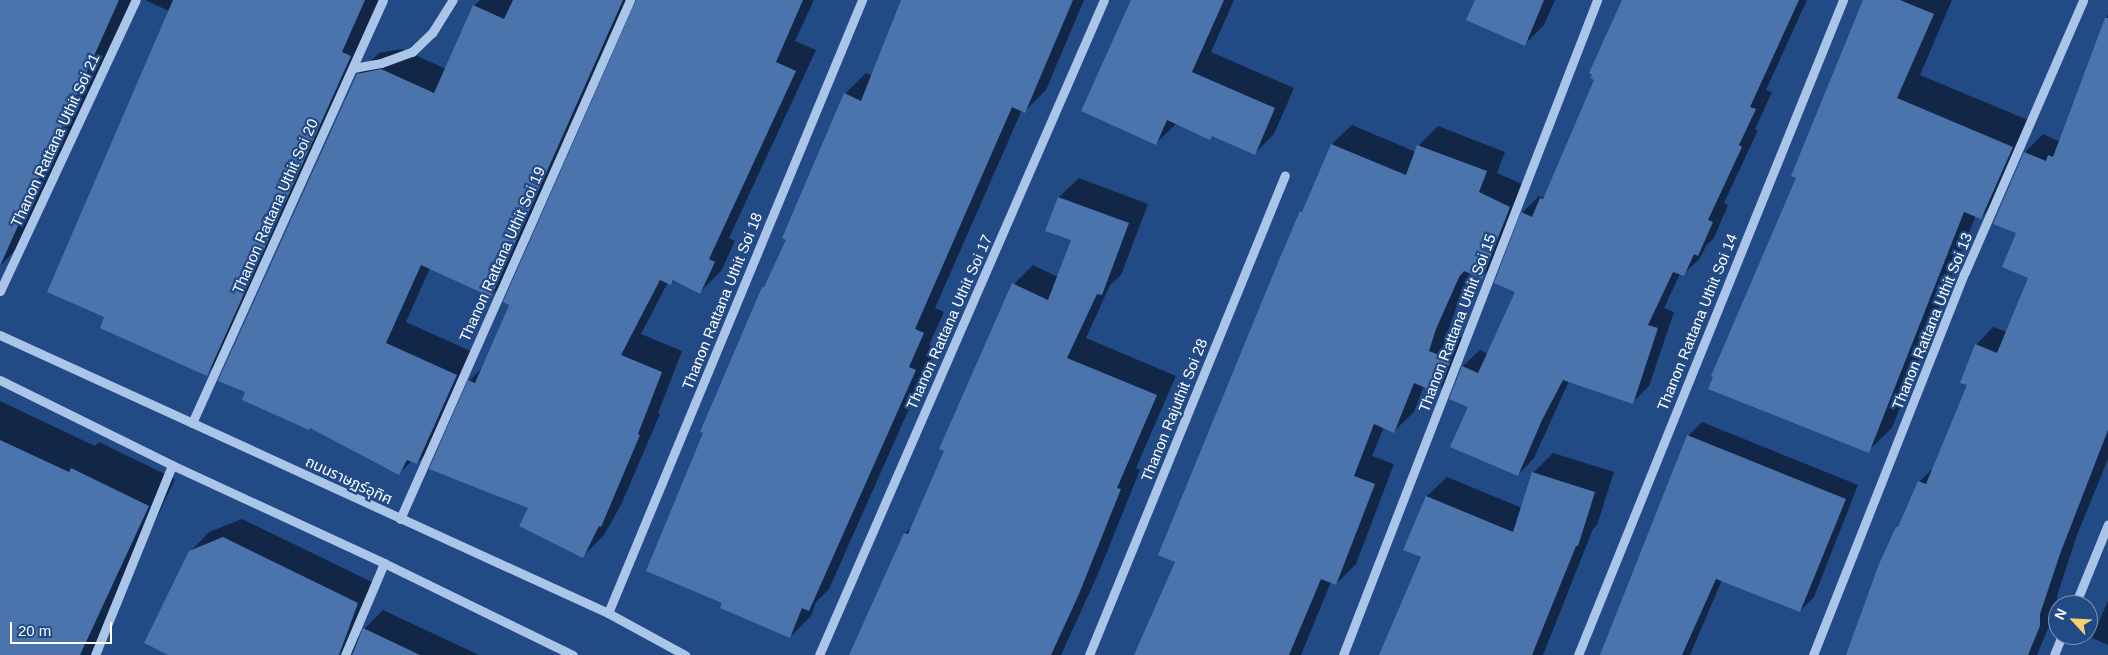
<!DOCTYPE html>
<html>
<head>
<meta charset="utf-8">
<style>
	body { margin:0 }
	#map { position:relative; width:2108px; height:655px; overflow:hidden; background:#224a85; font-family:Arial,"Noto Sans Thai",sans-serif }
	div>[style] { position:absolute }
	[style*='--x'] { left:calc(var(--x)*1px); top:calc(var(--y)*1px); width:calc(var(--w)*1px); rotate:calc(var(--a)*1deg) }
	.shadow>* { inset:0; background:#0007 }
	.building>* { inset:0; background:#4b74ad }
	.minor>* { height:9px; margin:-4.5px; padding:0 4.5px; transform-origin:4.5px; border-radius:4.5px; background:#abc5e9 }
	span { translate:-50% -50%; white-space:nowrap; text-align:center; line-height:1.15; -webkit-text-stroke:4.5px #224a85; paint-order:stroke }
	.street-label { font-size:15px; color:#fff }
	.north { position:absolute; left:2048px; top:595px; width:50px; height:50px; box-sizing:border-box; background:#224a85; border:1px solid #7a92b6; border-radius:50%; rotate:295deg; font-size:14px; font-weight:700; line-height:20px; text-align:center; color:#fff }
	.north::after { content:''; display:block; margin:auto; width:18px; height:22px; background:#f4d26e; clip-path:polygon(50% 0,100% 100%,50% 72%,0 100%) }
	.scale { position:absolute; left:10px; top:622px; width:102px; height:22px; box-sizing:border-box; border:2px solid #fff; border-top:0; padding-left:6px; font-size:15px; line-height:18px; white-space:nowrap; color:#fff; -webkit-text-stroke:4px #224a85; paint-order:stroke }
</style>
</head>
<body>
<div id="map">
	<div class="shadow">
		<div style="clip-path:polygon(0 0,132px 0,22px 243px,0 266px)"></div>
		<div style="clip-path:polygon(145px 0,378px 0,366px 28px,374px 32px,230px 350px,206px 374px,106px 317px,169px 11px)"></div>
		<div style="clip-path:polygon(480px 0,634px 0,512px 275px,491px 296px,430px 268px,406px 322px,477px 354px,438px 442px,417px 463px,412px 461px,399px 473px,311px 427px,309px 429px,358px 74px,379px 53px,402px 49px,446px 69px,474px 6px)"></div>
		<div style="clip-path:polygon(636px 0,814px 0,795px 41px,816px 50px,729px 238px,735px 241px,721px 271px,700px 292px,675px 280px,671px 283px,668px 282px,641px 334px,682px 351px,658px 413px,660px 414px,621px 505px,604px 535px,583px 556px,529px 508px,469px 381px,483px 367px)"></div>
		<div style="clip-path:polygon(903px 0,1084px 0,1046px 90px,1025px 111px,1022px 110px,935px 308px,944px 312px,929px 345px,936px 348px,829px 589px,816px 602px,811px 616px,790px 637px,763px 287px,768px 283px,787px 239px,845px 94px,866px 73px,873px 76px)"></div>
		<div style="clip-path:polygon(1133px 0,1234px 0,1211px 52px,1294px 88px,1274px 134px,1254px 154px,1213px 135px,1177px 123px,1156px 143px)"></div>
		<div style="clip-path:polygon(1476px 0,1555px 0,1544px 25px,1525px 44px)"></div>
		<div style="clip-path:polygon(1630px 0,1807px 0,1766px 90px,1772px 92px,1755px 129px,1758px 130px,1724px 203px,1728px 205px,1714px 238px,1706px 246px,1700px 258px,1683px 275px,1680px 274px,1664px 308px,1674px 312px,1649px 386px,1633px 402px,1569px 381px,1534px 458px,1518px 475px,1469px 406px,1451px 398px,1463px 366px,1480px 350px,1488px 354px,1517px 292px,1522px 213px,1539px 196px,1542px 198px,1548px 192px)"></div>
		<div style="clip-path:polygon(1864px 0,1952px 0,1920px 75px,2035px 123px,2004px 194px,1981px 217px,1976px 215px,1892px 428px,1868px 451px,1797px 177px)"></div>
		<div style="clip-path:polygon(2108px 14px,2108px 459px,2077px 535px,2057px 596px,2057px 607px,2037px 655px,1847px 655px,1898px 527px,1902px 523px,1919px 482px,1934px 467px,1968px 385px,1976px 345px,1993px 327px,2007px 332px,2030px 278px,2017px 233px,1994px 223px,2025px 152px,2043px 134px,2060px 142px)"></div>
		<div style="clip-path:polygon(1352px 125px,1416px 152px,1418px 146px,1438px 126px,1505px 152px,1497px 173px,1529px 187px,1501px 258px,1482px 277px,1471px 272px,1456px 308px,1448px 331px,1469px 341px,1457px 372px,1437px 392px,1424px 386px,1414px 412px,1394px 431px,1384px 427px,1372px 456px,1394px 464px,1356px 564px,1336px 584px,1331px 582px,1301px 655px,1135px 655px,1176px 561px,1301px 212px,1305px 208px,1332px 144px)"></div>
		<div style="clip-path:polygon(1079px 178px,1148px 204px,1121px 275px,1110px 285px,1086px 338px,1176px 376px,1136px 468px,1140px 470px,1098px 574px,1061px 655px,856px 655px,905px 533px,914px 525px,1014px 284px,1033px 265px,1058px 277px,1073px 240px,1046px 230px,1059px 197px)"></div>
		<div style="clip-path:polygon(0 401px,95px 446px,99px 442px,175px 479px,93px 655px,0 655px)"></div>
		<div style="clip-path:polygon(1702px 422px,1858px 485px,1814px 597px,1800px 611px,1722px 580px,1690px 655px,1603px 655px,1688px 436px)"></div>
		<div style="clip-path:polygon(1553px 453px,1614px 472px,1597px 525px,1593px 529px,1543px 655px,1381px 655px,1422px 556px,1405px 549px,1427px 496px,1447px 477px,1522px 508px,1533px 473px)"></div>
		<div style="clip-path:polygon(242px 519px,376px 584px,357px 633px,360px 639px,364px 629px,383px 610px,479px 655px,171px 655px,190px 552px,209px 532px)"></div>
		<div style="clip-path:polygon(2108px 601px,2108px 645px,2092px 638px)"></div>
	</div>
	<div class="building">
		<div style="clip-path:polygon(0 0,119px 0,0 266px)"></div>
		<div style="clip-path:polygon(173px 0,365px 0,342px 52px,351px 56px,207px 376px,100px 328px,104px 317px,47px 292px)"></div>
		<div style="clip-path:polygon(513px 0,623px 0,491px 297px,421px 265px,386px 343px,457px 375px,417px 464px,407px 460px,399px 475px,310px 428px,309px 430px,242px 400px,245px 392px,218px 381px,357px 74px,381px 69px,434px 93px,473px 5px,504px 19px)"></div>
		<div style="clip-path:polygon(636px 0,803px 0,776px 62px,796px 71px,709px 259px,715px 262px,700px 294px,673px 280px,671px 285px,660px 280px,621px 355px,662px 372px,638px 434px,640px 435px,601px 527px,599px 526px,583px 558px,519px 526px,528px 508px,429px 469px,468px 380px,475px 383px,509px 305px,503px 302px)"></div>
		<div style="clip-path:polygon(901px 0,1073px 0,1025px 113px,1012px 107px,915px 329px,924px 333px,909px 367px,916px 370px,809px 611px,802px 608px,790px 638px,720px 608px,722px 603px,646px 571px,703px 433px,700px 432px,762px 287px,764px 287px,786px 240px,782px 238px,844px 93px,861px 101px)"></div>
		<div style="clip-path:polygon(1131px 0,1224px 0,1192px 72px,1275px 108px,1255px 155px,1212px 136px,1210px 140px,1167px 120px,1156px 145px,1081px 111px)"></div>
		<div style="clip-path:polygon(1475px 0,1544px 0,1525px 46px,1466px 20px)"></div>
		<div style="clip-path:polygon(1622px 0,1799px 0,1750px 107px,1756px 109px,1739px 145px,1742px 147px,1708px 220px,1713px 222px,1698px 256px,1694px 254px,1684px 276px,1673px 272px,1648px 325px,1658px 328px,1633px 404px,1563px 380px,1542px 420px,1518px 476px,1450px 447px,1468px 407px,1449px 399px,1462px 366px,1478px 373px,1515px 292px,1494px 283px,1521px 212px,1532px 217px,1540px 198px,1543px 199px,1594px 80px,1590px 78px,1592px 75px,1589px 73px)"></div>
		<div style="clip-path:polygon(1863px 0,1900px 0,1934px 14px,1897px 98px,2013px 147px,1981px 219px,1964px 212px,1869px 453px,1708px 389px,1713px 377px,1711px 376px,1796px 178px,1791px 176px)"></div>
		<div style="clip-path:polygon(2105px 18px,2108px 18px,2108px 430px,2060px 554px,2040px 614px,2040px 626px,2028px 655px,1846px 655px,1879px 564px,1896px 527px,1898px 527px,1918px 481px,1926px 484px,1967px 385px,1960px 383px,1975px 344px,1997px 353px,2028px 278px,2002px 267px,2016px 233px,1993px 224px,2024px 152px,2046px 161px,2048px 155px,2053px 157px)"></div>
		<div style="clip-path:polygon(1331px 144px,1406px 175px,1417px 145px,1487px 171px,1479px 192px,1510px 207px,1482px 279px,1464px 271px,1461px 275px,1460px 275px,1436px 329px,1429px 351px,1451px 360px,1438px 393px,1414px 383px,1394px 433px,1374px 424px,1354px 476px,1375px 484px,1336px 585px,1321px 579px,1289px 655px,1134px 655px,1175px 562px,1158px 555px,1279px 260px,1300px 211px,1302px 212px)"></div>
		<div style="clip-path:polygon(1058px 197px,1129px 223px,1102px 295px,1097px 294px,1067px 358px,1157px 395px,1117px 488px,1121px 489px,1079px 594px,1051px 655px,849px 655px,904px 533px,908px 534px,944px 451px,939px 449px,1012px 283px,1048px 300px,1071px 240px,1045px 231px)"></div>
		<div style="clip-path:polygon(1687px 435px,1846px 499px,1800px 612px,1716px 579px,1682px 655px,1600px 655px)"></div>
		<div style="clip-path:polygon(0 440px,69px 472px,71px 468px,149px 506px,80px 655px,0 655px)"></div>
		<div style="clip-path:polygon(1532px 472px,1595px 492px,1578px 546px,1576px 546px,1532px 655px,1379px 655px,1421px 557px,1403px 550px,1426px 496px,1513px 532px)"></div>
		<div style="clip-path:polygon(223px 537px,358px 603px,339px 655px,168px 655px,144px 643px,189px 551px)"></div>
		<div style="clip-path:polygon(363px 628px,420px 655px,352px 655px)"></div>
	</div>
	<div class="minor">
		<div style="--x:353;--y:68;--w:28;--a:-10"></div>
		<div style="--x:381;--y:63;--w:33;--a:-20"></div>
		<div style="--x:412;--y:52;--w:28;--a:-44"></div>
		<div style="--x:432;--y:33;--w:39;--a:-58"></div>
		<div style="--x:0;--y:291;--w:321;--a:-65"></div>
		<div style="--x:0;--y:335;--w:669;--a:24.57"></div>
		<div style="--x:608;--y:613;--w:88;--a:28.6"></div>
		<div style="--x:0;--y:380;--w:192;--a:26.3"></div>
		<div style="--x:172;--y:465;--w:234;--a:24.8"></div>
		<div style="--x:384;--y:563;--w:210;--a:26"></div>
		<div style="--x:192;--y:423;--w:464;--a:-65.7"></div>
		<div style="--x:400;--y:519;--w:568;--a:-66.1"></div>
		<div style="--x:2075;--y:605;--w:87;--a:-67.8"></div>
		<div style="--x:608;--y:613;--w:664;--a:-67.49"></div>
		<div style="--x:95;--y:655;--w:205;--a:-67.9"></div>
		<div style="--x:345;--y:655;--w:100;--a:-67"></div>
		<div style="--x:819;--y:655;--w:714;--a:-66.49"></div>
		<div style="--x:1089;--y:655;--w:518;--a:-67.79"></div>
		<div style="--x:1343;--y:655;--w:703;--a:-68.8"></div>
		<div style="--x:1578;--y:655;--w:707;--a:-67.97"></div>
		<div style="--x:1813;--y:655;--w:412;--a:-68.4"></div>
		<div style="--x:1965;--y:272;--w:296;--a:-66.5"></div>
		<div style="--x:2054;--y:655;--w:22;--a:-68"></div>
	</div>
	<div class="street-label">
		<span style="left:55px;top:140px;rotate:-65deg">Thanon Rattana Uthit Soi 21</span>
		<span style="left:275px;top:206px;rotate:-66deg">Thanon Rattana Uthit Soi 20</span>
		<span style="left:502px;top:254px;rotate:-66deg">Thanon Rattana Uthit Soi 19</span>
		<span style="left:722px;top:301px;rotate:-68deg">Thanon Rattana Uthit Soi 18</span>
		<span style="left:1932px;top:321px;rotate:-68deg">Thanon Rattana Uthit Soi 13</span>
		<span style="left:949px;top:322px;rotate:-66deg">Thanon Rattana Uthit Soi 17</span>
		<span style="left:1697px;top:322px;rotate:-68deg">Thanon Rattana Uthit Soi 14</span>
		<span style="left:1457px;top:323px;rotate:-69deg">Thanon Rattana Uthit Soi 15</span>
		<span style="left:1174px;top:410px;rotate:-68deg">Thanon Rajuthit Soi 28</span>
		<span style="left:349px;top:480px;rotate:25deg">ถนนราษฏร์อุทิศ</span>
	</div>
	<div class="north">N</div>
	<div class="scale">20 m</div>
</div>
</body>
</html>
